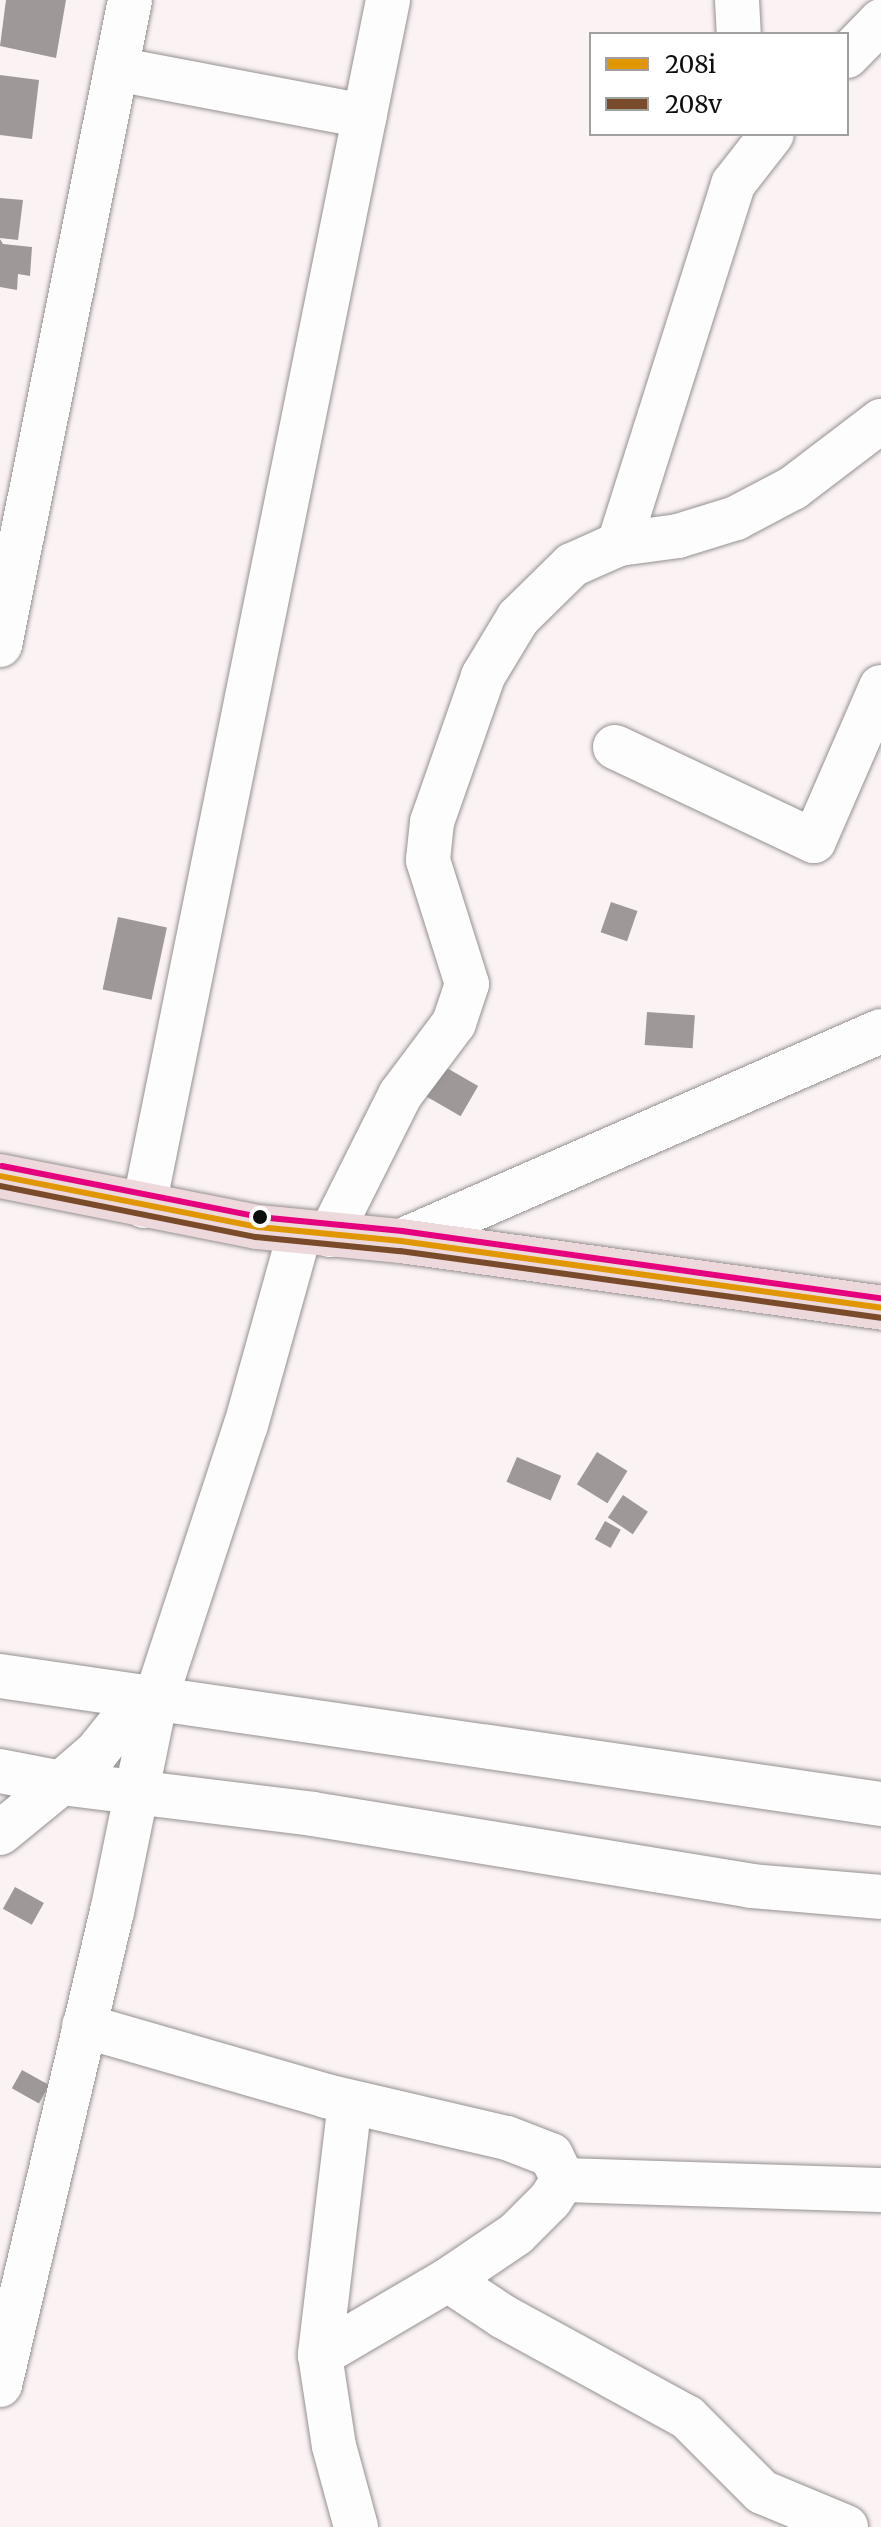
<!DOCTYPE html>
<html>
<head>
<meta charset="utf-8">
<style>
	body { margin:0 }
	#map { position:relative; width:881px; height:2527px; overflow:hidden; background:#fbf2f3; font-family:Merriweather,serif }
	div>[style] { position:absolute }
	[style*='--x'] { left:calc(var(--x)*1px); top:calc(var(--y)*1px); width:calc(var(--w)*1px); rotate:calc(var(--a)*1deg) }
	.building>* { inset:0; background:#9f9899; transform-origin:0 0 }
	.roads { filter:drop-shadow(0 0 2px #959191) drop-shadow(0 0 2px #959191) }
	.minor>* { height:44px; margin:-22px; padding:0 22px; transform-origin:22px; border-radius:22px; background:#fefdfd }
	.major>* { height:44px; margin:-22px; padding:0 22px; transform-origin:22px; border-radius:22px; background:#edd8db }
	.bus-1>* { height:6px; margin:-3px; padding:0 3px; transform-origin:3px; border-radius:3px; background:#e09701 }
	.bus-2>* { height:6px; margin:-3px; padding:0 3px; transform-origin:3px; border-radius:3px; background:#7a4b2a }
	.bus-3>* { height:6px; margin:-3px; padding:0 3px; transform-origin:3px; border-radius:3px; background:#e5007d }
	.dots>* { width:22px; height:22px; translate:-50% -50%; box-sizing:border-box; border:4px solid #fff; border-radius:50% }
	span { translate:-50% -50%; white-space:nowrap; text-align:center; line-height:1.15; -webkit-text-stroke:8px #fff; paint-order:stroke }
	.legend { position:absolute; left:589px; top:32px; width:260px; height:104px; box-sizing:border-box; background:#fff; border:2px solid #9f9f9f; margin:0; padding:10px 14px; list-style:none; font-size:24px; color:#0e0e0e }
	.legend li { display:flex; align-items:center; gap:16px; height:40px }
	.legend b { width:40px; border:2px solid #9f9f9f }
</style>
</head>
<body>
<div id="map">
	<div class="building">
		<div style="clip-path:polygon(6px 0,66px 0,56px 58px,0 46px)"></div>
		<div style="clip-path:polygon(0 75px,39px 80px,32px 139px,0 135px)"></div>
		<div style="clip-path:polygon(0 198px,23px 200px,18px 240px,0 238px)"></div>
		<div style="clip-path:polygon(0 239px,3px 244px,32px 247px,30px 276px,18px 274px,17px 290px,0 287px)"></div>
		<div style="left:611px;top:902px;width:28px;height:32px;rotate:19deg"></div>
		<div style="left:118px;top:917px;width:50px;height:74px;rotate:12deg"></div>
		<div style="left:647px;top:1012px;width:48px;height:33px;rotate:4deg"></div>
		<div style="left:440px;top:1064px;width:44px;height:35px;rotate:30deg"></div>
		<div style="left:597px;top:1452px;width:36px;height:38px;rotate:32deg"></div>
		<div style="left:517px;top:1457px;width:48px;height:27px;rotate:23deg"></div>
		<div style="left:623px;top:1495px;width:30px;height:27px;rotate:34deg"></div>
		<div style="left:605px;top:1521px;width:18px;height:21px;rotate:29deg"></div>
		<div style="left:15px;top:1887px;width:33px;height:25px;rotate:29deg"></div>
		<div style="left:22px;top:2070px;width:31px;height:21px;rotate:29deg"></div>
	</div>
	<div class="roads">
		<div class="minor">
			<div style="--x:737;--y:0;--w:34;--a:87"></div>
			<div style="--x:847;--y:56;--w:49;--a:-45.8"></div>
			<div style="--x:116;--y:69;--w:253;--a:10.7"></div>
			<div style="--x:619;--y:544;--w:378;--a:-72.4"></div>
			<div style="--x:733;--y:184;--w:63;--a:-52"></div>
			<div style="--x:0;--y:645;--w:658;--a:-78.6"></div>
			<div style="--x:615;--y:747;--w:220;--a:25.3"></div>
			<div style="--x:814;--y:841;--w:168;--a:-66.5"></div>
			<div style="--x:144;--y:1206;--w:1230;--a:-78.56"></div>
			<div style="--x:330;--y:1235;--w:157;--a:-63.4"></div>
			<div style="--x:400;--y:1095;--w:90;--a:-53.1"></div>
			<div style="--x:454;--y:1023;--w:41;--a:-71.6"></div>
			<div style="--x:467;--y:984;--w:130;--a:-107.5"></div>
			<div style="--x:428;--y:860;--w:38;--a:-84"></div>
			<div style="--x:432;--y:822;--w:155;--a:-70.7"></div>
			<div style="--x:483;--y:676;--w:68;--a:-58.9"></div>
			<div style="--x:518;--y:618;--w:76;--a:-44.5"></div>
			<div style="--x:572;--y:565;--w:51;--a:-24.1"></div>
			<div style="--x:619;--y:544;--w:60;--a:-7.7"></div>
			<div style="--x:678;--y:536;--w:61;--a:-17.2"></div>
			<div style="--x:736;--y:518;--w:64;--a:-27.8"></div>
			<div style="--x:793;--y:488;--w:111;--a:-37.3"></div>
			<div style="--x:401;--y:1241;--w:524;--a:-23.63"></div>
			<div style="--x:0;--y:1676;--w:890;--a:8.27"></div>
			<div style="--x:0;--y:1771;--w:62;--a:11.1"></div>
			<div style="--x:61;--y:1783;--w:46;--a:-40.6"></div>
			<div style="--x:96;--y:1753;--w:73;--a:-51.1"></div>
			<div style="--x:0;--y:1833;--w:79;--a:-39.3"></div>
			<div style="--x:61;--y:1783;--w:254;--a:7"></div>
			<div style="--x:313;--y:1814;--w:444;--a:9.3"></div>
			<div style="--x:751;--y:1886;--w:130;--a:4.8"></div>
			<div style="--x:84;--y:2026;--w:252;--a:16.1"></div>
			<div style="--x:326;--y:2096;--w:186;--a:13.1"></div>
			<div style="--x:507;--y:2138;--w:47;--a:21.1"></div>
			<div style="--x:551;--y:2155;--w:28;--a:64"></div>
			<div style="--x:563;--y:2180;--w:24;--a:123"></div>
			<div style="--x:550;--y:2200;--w:48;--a:135"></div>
			<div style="--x:516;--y:2234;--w:82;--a:145.9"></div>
			<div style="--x:350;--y:2102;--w:255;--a:96.8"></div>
			<div style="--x:320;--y:2355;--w:92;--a:81.3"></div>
			<div style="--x:334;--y:2446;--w:84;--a:74.8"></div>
			<div style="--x:563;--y:2180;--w:318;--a:1.8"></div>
			<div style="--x:320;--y:2355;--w:148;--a:-30.4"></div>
			<div style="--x:448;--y:2280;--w:67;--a:33.5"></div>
			<div style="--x:504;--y:2317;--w:209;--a:28.7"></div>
			<div style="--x:687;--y:2417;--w:106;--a:45"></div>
			<div style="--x:762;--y:2492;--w:91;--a:22.6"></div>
			<div style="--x:0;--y:2385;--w:486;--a:-76.7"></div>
			<div style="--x:112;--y:1912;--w:218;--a:-78.4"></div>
			<div style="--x:156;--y:1698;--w:287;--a:-71.8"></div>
			<div style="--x:246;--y:1425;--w:200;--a:-74.4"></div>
		</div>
		<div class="major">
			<div style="--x:0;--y:1176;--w:263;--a:11.2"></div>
			<div style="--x:258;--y:1227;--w:144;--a:5.6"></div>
			<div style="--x:401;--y:1241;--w:485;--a:7.9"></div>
		</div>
	</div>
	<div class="bus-1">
		<div style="--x:0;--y:1176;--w:263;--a:11.2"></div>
		<div style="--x:258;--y:1227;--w:144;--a:5.6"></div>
		<div style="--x:401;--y:1241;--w:485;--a:7.9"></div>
	</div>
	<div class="bus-2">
		<div style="--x:0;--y:1186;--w:261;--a:11.3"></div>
		<div style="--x:256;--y:1237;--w:145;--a:5.6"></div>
		<div style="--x:400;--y:1251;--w:485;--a:7.9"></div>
	</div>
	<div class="bus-3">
		<div style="--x:2;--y:1166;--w:262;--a:11.2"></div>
		<div style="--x:259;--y:1217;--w:144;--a:5.6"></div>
		<div style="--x:402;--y:1231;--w:484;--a:8"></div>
	</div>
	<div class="dots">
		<div style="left:260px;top:1217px;background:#0e0e0e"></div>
	</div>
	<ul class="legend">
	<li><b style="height:10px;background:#e09701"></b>208i</li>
	<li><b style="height:10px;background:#7a4b2a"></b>208v</li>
	</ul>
</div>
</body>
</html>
